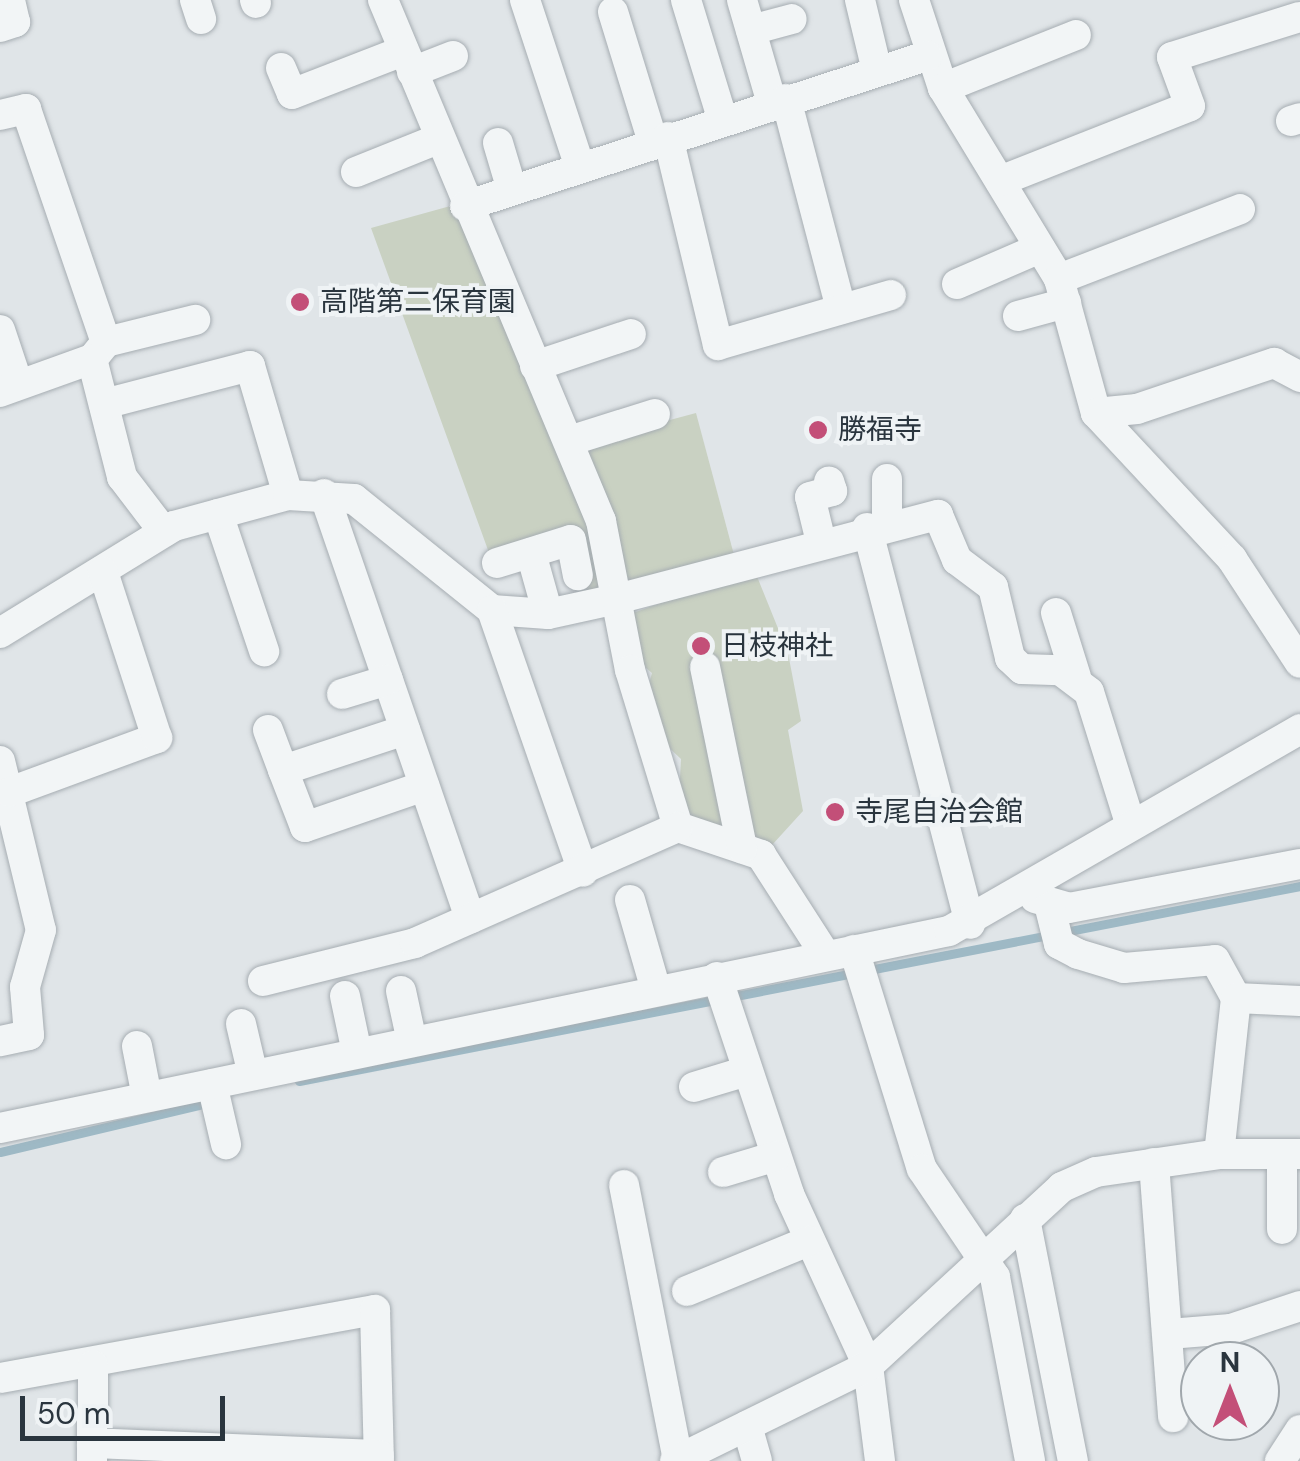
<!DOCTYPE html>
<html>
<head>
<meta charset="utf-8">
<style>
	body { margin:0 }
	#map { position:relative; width:1300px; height:1461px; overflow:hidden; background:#e0e5e8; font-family:"DM Sans","Noto Sans JP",sans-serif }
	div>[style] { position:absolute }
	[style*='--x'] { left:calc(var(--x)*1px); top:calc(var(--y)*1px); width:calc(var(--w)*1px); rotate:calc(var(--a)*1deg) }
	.green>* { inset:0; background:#c9d1c2; transform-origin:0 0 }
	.stream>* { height:9px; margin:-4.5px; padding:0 4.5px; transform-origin:4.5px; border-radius:4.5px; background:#9eb9c5 }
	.roads { filter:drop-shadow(0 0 2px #a6adb2) drop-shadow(0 0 2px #a6adb2) }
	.minor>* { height:30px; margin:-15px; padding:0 15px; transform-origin:15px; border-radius:15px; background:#f2f5f6 }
	.dots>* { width:28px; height:28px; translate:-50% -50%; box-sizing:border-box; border:5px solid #eff3f5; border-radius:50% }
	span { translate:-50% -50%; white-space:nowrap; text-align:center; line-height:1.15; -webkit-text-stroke:8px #eff3f5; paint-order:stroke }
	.poi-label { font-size:28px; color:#2a353e }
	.left { translate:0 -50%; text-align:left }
	.north { position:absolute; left:1180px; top:1341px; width:100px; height:100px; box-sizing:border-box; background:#eff3f5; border:2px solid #a0a7ac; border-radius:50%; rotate:0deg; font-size:28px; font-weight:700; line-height:40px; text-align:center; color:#2a353e }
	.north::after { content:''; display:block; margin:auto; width:35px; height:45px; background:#c34f78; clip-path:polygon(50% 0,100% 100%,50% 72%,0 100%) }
	.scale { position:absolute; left:20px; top:1396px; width:205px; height:45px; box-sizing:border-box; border:5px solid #2a353e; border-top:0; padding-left:12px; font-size:30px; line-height:35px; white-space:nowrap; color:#2a353e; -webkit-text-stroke:8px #eff3f5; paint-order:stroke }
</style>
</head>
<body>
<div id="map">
	<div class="green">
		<div style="clip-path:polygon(454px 205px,580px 479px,610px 587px,587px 600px,572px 536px,492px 561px,371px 228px)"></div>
		<div style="left:696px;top:413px;width:150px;height:119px;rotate:75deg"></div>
		<div style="clip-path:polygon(754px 569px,788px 653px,801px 721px,788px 730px,803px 811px,772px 845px,693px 824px,679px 798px,681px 759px,663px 742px,647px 691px,652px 673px,638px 661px,633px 613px)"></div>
	</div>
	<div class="stream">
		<div style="--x:299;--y:1081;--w:1020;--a:-11.02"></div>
		<div style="--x:0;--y:1152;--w:217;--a:-13.3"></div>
	</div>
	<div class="roads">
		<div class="minor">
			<div style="--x:195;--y:0;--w:20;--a:72"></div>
			<div style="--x:255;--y:0;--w:3;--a:72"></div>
			<div style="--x:383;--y:0;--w:565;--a:67.29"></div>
			<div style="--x:601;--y:521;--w:152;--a:79"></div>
			<div style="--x:630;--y:670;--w:164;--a:73"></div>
			<div style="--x:678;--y:827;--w:88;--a:18.6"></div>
			<div style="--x:761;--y:855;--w:120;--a:57.2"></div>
			<div style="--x:525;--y:0;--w:176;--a:71.8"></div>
			<div style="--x:686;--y:0;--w:123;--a:73"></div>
			<div style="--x:742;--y:0;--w:107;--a:73.8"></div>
			<div style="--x:860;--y:0;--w:73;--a:76.5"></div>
			<div style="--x:914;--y:0;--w:93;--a:71.8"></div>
			<div style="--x:943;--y:88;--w:223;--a:58.7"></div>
			<div style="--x:1059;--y:279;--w:139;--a:74.6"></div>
			<div style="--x:1096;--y:413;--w:200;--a:47"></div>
			<div style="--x:1232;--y:559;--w:124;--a:56.8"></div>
			<div style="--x:613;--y:12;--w:136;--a:72.9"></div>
			<div style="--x:0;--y:27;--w:16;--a:-18"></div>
			<div style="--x:15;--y:22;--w:23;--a:-103"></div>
			<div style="--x:751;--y:30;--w:42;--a:-15"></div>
			<div style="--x:281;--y:68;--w:28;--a:67"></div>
			<div style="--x:292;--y:94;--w:119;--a:-21.2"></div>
			<div style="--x:412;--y:72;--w:44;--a:-21.3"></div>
			<div style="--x:943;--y:88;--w:143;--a:-21.7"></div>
			<div style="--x:786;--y:99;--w:217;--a:75.3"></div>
			<div style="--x:0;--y:115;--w:27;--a:-13"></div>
			<div style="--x:26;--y:109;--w:246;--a:71.1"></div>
			<div style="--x:1291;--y:121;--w:9;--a:-18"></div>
			<div style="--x:668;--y:137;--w:214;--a:76.5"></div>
			<div style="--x:718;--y:345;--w:180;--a:-16.1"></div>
			<div style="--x:498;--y:143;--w:49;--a:73.4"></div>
			<div style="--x:356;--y:172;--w:88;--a:-21.9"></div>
			<div style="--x:1000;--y:181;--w:204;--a:-21.5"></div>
			<div style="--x:1190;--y:106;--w:52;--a:-110.2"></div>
			<div style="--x:1172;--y:57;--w:134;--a:-17.4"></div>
			<div style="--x:465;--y:206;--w:486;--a:-18"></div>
			<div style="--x:1059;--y:279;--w:194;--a:-21.1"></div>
			<div style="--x:957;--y:284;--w:90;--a:-23.4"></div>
			<div style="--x:1018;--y:316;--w:50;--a:-15.2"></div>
			<div style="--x:0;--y:330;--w:57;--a:71.6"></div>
			<div style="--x:94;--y:357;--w:19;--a:-51"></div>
			<div style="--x:106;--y:342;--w:92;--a:-13.9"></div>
			<div style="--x:535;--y:366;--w:101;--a:-18.4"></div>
			<div style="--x:0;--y:392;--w:98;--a:-19.7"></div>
			<div style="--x:92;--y:359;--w:122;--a:75.7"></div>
			<div style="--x:122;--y:477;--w:69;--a:52.6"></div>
			<div style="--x:104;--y:404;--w:151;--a:-14.6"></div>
			<div style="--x:250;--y:366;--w:134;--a:73.6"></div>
			<div style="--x:1096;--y:413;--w:41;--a:-5.6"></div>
			<div style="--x:1137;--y:409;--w:145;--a:-18.6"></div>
			<div style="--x:1274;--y:363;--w:30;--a:28"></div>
			<div style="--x:569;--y:441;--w:90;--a:-17.4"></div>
			<div style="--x:324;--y:494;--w:449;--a:71"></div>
			<div style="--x:218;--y:514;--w:145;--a:71.4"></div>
			<div style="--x:887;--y:525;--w:46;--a:-90"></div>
			<div style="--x:867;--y:528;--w:409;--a:75.4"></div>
			<div style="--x:821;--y:542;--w:46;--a:-103.7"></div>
			<div style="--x:810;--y:497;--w:23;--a:-15"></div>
			<div style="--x:832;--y:491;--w:10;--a:-107"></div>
			<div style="--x:531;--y:553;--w:63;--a:74.4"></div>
			<div style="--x:497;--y:563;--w:77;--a:-17.3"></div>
			<div style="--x:571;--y:540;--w:36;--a:79"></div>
			<div style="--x:492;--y:610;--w:56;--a:4.1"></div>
			<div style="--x:548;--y:614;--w:71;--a:-12.3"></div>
			<div style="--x:617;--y:599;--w:332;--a:-14.7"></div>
			<div style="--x:938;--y:515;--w:49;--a:67.1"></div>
			<div style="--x:957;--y:560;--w:45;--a:36.9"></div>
			<div style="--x:993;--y:587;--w:73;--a:76.5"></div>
			<div style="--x:1010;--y:658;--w:16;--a:43"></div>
			<div style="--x:1022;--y:669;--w:38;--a:2"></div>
			<div style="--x:1060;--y:670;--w:36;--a:37"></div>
			<div style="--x:1089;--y:692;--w:140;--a:72.6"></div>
			<div style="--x:1056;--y:613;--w:67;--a:72.6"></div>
			<div style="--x:0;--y:633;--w:204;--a:-31.6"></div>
			<div style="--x:174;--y:526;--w:118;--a:-15.2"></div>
			<div style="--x:288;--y:495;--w:66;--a:3.5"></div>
			<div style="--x:354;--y:499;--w:177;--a:38.8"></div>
			<div style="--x:492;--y:610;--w:277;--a:70.8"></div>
			<div style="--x:705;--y:667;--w:185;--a:78.4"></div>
			<div style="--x:342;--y:694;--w:48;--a:-16.9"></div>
			<div style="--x:268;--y:730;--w:43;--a:69.4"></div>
			<div style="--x:405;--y:730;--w:128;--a:161.8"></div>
			<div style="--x:283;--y:770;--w:61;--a:68.9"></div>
			<div style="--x:305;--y:827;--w:126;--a:-19"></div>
			<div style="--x:0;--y:761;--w:174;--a:76.4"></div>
			<div style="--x:41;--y:930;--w:59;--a:105.7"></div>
			<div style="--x:25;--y:987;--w:48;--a:85.2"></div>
			<div style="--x:29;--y:1035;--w:30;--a:168"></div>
			<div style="--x:10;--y:792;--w:157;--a:-20.2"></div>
			<div style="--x:157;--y:738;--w:175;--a:-108"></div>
			<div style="--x:1035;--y:898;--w:35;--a:16"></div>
			<div style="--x:1069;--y:908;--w:235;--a:-10.8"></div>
			<div style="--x:630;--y:900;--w:94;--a:73.9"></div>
			<div style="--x:1050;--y:908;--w:37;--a:76"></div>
			<div style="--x:1059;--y:944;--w:21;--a:28"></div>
			<div style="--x:1078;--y:954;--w:48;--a:16.9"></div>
			<div style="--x:1124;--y:968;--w:91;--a:-5"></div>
			<div style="--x:1215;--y:960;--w:43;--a:61.1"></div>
			<div style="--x:1236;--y:998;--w:157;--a:96.2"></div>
			<div style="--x:854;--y:950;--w:229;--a:72.8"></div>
			<div style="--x:922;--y:1169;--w:130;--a:55.9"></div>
			<div style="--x:995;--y:1277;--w:187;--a:79.2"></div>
			<div style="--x:717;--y:977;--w:229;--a:71.6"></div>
			<div style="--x:789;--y:1194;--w:189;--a:65.3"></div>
			<div style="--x:868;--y:1366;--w:96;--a:82.8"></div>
			<div style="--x:263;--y:981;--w:157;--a:-14"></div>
			<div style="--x:415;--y:943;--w:287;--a:-23.8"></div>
			<div style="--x:401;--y:991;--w:52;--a:77.8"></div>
			<div style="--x:345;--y:996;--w:58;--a:78.1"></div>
			<div style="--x:1236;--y:998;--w:64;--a:2.7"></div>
			<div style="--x:241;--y:1024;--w:52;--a:76.8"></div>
			<div style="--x:137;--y:1046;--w:52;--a:78.9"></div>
			<div style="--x:212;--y:1084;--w:62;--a:76.9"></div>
			<div style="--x:694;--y:1087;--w:55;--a:-16.8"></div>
			<div style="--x:0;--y:1128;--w:969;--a:-11.73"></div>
			<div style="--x:949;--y:931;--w:405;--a:-29.9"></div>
			<div style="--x:1154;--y:1163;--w:255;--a:85.7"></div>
			<div style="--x:723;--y:1172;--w:55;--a:-16.8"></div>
			<div style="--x:624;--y:1185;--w:280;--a:78.9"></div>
			<div style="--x:1025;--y:1219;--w:247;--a:78.8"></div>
			<div style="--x:1282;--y:1229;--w:75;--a:-90"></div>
			<div style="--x:687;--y:1291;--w:132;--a:-22.3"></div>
			<div style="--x:1169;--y:1334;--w:62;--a:-4.6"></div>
			<div style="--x:1231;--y:1329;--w:73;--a:-18.4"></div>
			<div style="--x:0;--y:1378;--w:381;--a:-10.3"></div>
			<div style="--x:375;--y:1310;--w:151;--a:88.5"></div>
			<div style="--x:747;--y:1426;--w:36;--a:74"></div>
			<div style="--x:92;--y:1443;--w:287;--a:2.4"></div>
			<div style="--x:92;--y:1461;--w:96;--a:-89.4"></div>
			<div style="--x:675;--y:1461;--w:215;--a:-26.2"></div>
			<div style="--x:868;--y:1366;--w:264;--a:-42.7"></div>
			<div style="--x:1062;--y:1187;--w:37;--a:-24"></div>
			<div style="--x:1096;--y:1172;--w:124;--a:-8.3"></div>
			<div style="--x:1219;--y:1154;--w:81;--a:0"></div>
			<div style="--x:1280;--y:1461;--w:37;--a:-57"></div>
		</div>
	</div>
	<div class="dots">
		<div style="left:300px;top:302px;background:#c34f78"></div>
		<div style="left:818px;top:430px;background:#c34f78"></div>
		<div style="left:701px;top:646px;background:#c34f78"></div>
		<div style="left:835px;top:812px;background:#c34f78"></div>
	</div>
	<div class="poi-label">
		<span class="left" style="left:320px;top:302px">高階第二保育園</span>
		<span class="left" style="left:838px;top:430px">勝福寺</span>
		<span class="left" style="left:721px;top:646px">日枝神社</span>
		<span class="left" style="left:855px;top:812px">寺尾自治会館</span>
	</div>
	<div class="north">N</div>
	<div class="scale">50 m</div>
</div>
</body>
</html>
